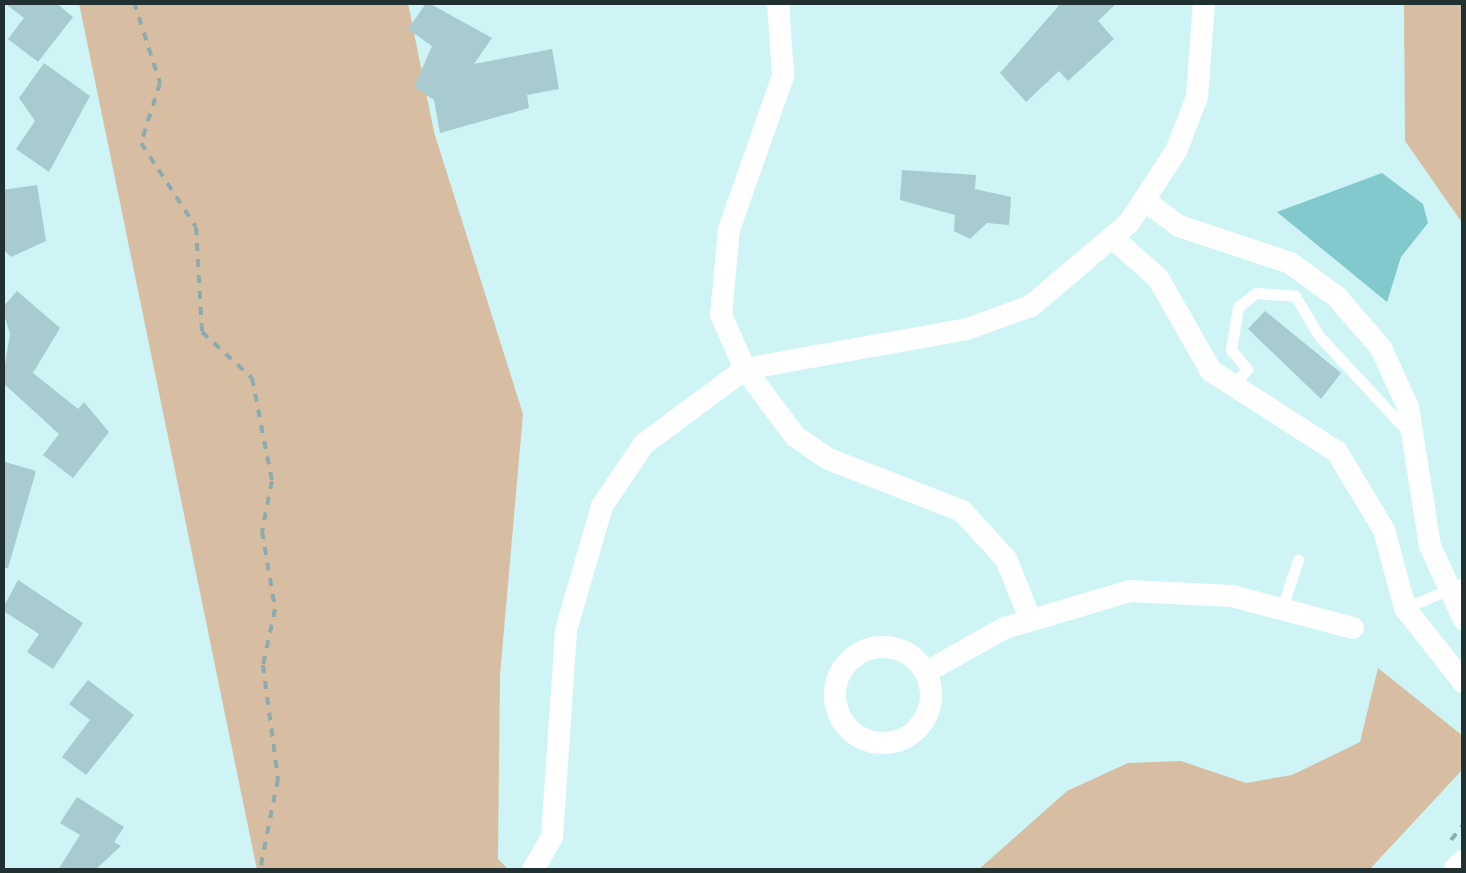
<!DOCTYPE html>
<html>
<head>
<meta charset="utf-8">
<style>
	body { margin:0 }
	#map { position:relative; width:1466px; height:873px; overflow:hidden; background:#cef4f6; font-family:"Varela Round",sans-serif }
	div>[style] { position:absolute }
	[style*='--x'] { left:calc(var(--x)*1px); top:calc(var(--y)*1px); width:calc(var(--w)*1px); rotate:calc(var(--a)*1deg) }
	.green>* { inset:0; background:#d7bea2 }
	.water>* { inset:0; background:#81c9cd }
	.building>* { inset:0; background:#a7cbce }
	.path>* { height:4px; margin-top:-2px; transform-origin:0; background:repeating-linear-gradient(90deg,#8dabad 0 8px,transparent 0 16px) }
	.service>* { height:11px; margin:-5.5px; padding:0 5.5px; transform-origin:5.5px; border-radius:5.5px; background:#fff }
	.minor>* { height:22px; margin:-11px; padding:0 11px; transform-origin:11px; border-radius:11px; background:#fff }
	.minor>.ring { margin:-11px; padding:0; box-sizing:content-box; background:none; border:22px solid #fff; border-radius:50% }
	.secondary>* { height:32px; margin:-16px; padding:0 16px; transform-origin:16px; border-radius:16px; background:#fff }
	span { translate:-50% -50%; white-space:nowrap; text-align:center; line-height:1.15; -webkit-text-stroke:8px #edfcfd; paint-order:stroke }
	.frame { position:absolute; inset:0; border:5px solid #213031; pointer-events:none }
</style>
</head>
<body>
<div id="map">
	<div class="green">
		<div style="clip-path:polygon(79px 3px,408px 3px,434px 132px,523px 414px,500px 675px,498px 859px,509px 870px,257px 870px)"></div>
		<div style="clip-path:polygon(1404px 3px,1463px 3px,1463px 224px,1405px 141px)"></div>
		<div style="clip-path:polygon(1378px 668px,1463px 736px,1464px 768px,1369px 870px,978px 870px,1067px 791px,1128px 763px,1181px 761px,1246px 783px,1292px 775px,1360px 742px)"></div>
	</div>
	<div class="water">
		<div style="clip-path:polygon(1382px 173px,1423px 204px,1428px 223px,1401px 257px,1387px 302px,1277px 212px)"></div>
	</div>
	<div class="building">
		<div style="clip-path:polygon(3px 2px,55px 2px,73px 17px,38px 62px,8px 39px,24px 18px)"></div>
		<div style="clip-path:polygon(427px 2px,492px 38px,474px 64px,552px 49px,559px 89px,527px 95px,529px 108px,440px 133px,434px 100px,414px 87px,432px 46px,408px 29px)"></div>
		<div style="clip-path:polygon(1062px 2px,1118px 2px,1098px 21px,1114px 39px,1068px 81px,1059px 71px,1026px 102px,1000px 73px)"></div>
		<div style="clip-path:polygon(44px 63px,90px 96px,49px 172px,16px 149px,35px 121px,19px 98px)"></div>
		<div style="clip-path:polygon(902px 170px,976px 175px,975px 189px,1011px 197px,1009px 225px,987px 223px,970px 239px,954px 231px,955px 215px,900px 200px)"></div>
		<div style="clip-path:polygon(37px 185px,46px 241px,11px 257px,2px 248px,2px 190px)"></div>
		<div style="clip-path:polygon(17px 291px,60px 328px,33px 373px,78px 409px,84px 402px,109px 432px,73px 478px,43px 455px,59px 434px,2px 382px,10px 334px,2px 308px)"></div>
		<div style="clip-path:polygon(1265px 311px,1341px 373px,1321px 399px,1248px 329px)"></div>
		<div style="clip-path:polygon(2px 461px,36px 471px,8px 568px,2px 567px)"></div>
		<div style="clip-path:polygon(18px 580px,83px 623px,53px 669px,27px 652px,39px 634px,2px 610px)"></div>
		<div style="clip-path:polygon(88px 680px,134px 715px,86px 775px,62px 757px,90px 720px,69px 704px)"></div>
		<div style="clip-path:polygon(77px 797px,124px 827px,114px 842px,121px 846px,95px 870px,58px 870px,80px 835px,60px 823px)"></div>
	</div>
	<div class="path">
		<div style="--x:134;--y:2;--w:85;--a:72.2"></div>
		<div style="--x:160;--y:83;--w:63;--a:107.6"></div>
		<div style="--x:141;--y:143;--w:100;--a:56.8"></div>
		<div style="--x:196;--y:227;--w:105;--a:86.7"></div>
		<div style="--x:202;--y:332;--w:68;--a:42.6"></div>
		<div style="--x:252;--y:378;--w:105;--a:79"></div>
		<div style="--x:272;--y:481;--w:51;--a:101.3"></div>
		<div style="--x:262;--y:531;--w:79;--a:80.5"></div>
		<div style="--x:275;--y:609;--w:57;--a:102.1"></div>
		<div style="--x:263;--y:665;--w:115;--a:82.5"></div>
		<div style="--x:278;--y:779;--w:93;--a:101.2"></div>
		<div style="--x:1451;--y:840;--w:21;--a:-51"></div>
	</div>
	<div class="service">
		<div style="--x:1295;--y:296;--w:47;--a:59"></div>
		<div style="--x:1319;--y:336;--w:132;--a:47.1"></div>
		<div style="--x:1231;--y:387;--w:24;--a:-48"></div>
		<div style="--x:1247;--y:369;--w:25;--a:-130"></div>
		<div style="--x:1231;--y:350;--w:44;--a:-80.8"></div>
		<div style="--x:1238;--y:307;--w:23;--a:-38"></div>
		<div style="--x:1256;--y:293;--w:39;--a:4"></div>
		<div style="--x:1282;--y:608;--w:51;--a:-71.6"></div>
		<div style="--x:1405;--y:608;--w:64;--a:-23"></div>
	</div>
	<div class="minor">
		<div style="--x:778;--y:2;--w:74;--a:86.1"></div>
		<div style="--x:783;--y:76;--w:162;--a:109.4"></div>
		<div style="--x:729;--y:229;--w:86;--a:95.3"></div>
		<div style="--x:721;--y:315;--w:59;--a:66"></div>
		<div style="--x:745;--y:369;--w:84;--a:53.3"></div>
		<div style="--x:795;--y:436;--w:38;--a:35"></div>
		<div style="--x:826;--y:458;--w:146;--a:21.3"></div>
		<div style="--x:962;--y:511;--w:65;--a:47.5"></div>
		<div style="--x:1006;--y:559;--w:64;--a:67.9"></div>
		<div style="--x:1144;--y:200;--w:44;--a:36.6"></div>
		<div style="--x:1179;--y:226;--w:117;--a:18.4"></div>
		<div style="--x:1290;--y:263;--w:57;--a:35.7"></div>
		<div style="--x:1336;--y:296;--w:69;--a:49.1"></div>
		<div style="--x:1381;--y:348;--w:65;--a:65.4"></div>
		<div style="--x:1408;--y:407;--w:141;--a:81"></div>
		<div style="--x:1430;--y:546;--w:81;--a:65.3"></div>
		<div style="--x:1114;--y:239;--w:59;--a:41.6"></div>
		<div style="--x:1158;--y:278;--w:107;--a:60.3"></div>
		<div style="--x:1211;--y:371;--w:150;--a:32.7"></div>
		<div style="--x:1337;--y:452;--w:91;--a:58.9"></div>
		<div style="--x:1384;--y:530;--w:81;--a:74.9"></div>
		<div style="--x:1405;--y:608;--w:95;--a:51.8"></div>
		<div class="ring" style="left:835px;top:647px;width:74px;height:74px"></div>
		<div style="--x:926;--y:672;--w:90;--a:-29.1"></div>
		<div style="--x:1005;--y:628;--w:130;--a:-16.5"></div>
		<div style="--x:1130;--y:591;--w:102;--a:2.8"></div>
		<div style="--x:1232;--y:596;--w:125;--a:14.8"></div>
		<div style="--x:533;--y:870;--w:38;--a:-60"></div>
		<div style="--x:552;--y:837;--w:207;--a:-86.1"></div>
		<div style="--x:566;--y:630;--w:129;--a:-73.8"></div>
		<div style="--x:602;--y:506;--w:75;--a:-55.9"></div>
		<div style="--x:644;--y:444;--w:126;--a:-36.6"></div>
		<div style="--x:745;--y:369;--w:226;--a:-10.2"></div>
		<div style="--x:967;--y:329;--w:68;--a:-19.8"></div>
		<div style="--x:1031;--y:306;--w:128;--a:-40.3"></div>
		<div style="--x:1129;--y:223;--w:86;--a:-56.9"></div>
		<div style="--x:1176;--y:151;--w:58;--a:-68.7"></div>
		<div style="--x:1197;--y:97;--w:95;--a:-85.8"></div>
	</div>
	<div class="secondary">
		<div style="--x:1460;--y:870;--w:6;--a:-45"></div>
	</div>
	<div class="frame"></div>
</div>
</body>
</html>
